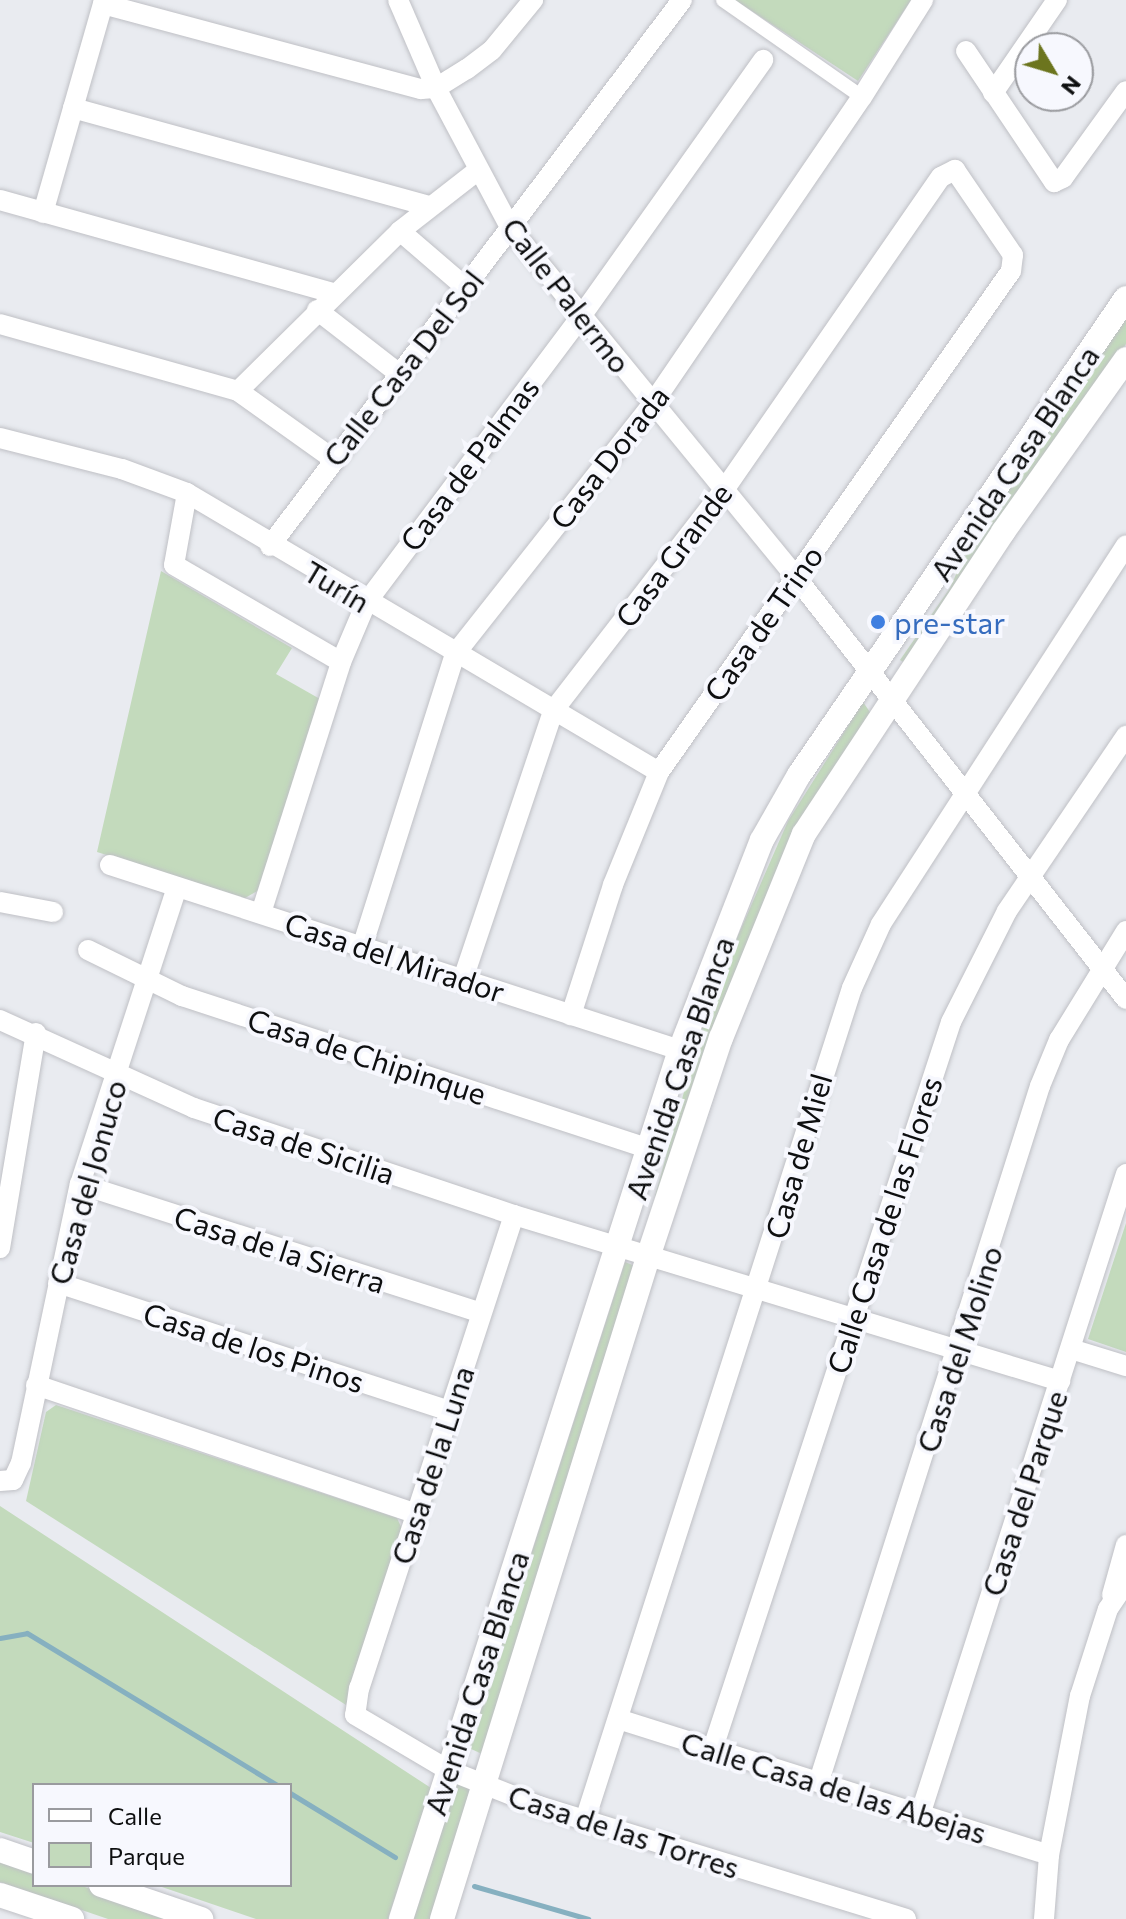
<!DOCTYPE html>
<html>
<head>
<meta charset="utf-8">
<style>
	body { margin:0 }
	#map { position:relative; width:1126px; height:1919px; overflow:hidden; background:#e9ebf0; font-family:Commissioner,sans-serif }
	div>[style] { position:absolute }
	[style*='--x'] { left:calc(var(--x)*1px); top:calc(var(--y)*1px); width:calc(var(--w)*1px); rotate:calc(var(--a)*1deg) }
	.green>* { inset:0; background:#c3dabc; transform-origin:0 0 }
	.stream>* { height:5px; margin:-2.5px; padding:0 2.5px; transform-origin:2.5px; border-radius:2.5px; background:#86b0c0 }
	.roads { filter:drop-shadow(0 0 2px #bfc0c5) drop-shadow(0 0 2px #bfc0c5) }
	.pedestrian>* { height:14px; margin:-7px; padding:0 7px; transform-origin:7px; border-radius:7px; background:#fff }
	.minor>* { height:20px; margin:-10px; padding:0 10px; transform-origin:10px; border-radius:10px; background:#fff }
	.tertiary>* { height:24px; margin:-12px; padding:0 12px; transform-origin:12px; border-radius:12px; background:#fff }
	.dots>* { width:22px; height:22px; translate:-50% -50%; box-sizing:border-box; border:4px solid #f7f8fe; border-radius:50% }
	span { translate:-50% -50%; white-space:nowrap; text-align:center; line-height:1.15; -webkit-text-stroke:8px #f7f8fe; paint-order:stroke }
	.street-label { font-size:30px; color:#0e0f10 }
	.shop-label { font-size:30px; color:#366cbe }
	.left { translate:0 -50%; text-align:left }
	.legend { position:absolute; left:32px; top:1783px; width:260px; height:104px; box-sizing:border-box; background:#f7f8fe; border:2px solid #9a9b9f; margin:0; padding:10px 14px; list-style:none; font-size:24px; color:#0e0f10 }
	.legend li { display:flex; align-items:center; gap:16px; height:40px }
	.legend b { width:40px; border:2px solid #9a9b9f }
	.north { position:absolute; left:1014px; top:32px; width:80px; height:80px; box-sizing:border-box; background:#f7f8fe; border:2px solid #9a9b9f; border-radius:50%; rotate:128deg; font-size:22px; font-weight:700; line-height:32px; text-align:center; color:#0e0f10 }
	.north::after { content:''; display:block; margin:auto; width:28px; height:36px; background:#6c751e; clip-path:polygon(50% 0,100% 100%,50% 72%,0 100%) }
</style>
</head>
<body>
<div id="map">
	<div class="green">
		<div style="clip-path:polygon(735px 0,911px 0,858px 81px)"></div>
		<div style="clip-path:polygon(1126px 315px,1126px 344px,906px 664px,900px 660px,950px 588px,971px 541px)"></div>
		<div style="clip-path:polygon(161px 571px,292px 648px,276px 674px,320px 699px,261px 889px,245px 898px,97px 852px)"></div>
		<div style="clip-path:polygon(863px 702px,872px 715px,808px 814px,662px 1198px,655px 1196px,709px 1002px,788px 821px)"></div>
		<div style="clip-path:polygon(1126px 1223px,1126px 1352px,1088px 1339px)"></div>
		<div style="clip-path:polygon(625px 1262px,635px 1266px,482px 1754px,469px 1748px)"></div>
		<div style="clip-path:polygon(56px 1405px,397px 1518px,403px 1531px,346px 1705px,26px 1501px,46px 1412px)"></div>
		<div style="clip-path:polygon(0 1506px,431px 1788px,388px 1919px,256px 1919px,156px 1885px,290px 1885px,290px 1785px,34px 1785px,34px 1843px,0 1832px)"></div>
		<div style="left:456px;top:1784px;width:19px;height:142px;rotate:18deg"></div>
		<div style="clip-path:polygon(0 1858px,34px 1870px,34px 1885px,79px 1885px,180px 1919px,108px 1919px,0 1882px)"></div>
	</div>
	<div class="stream">
		<div style="--x:0;--y:1638;--w:27;--a:-10"></div>
		<div style="--x:27;--y:1633;--w:293;--a:31.3"></div>
		<div style="--x:290;--y:1793;--w:123;--a:31.4"></div>
		<div style="--x:474;--y:1886;--w:119;--a:16.1"></div>
	</div>
	<div class="roads">
		<div class="pedestrian">
			<div style="--x:723;--y:0;--w:169;--a:34.9"></div>
		</div>
		<div class="minor">
			<div style="--x:398;--y:0;--w:96;--a:66.6"></div>
			<div style="--x:436;--y:88;--w:160;--a:62"></div>
			<div style="--x:511;--y:229;--w:448;--a:50.7"></div>
			<div style="--x:795;--y:576;--w:537;--a:51.96"></div>
			<div style="--x:103;--y:4;--w:329;--a:15"></div>
			<div style="--x:421;--y:89;--w:15;--a:-4"></div>
			<div style="--x:436;--y:88;--w:36;--a:-32"></div>
			<div style="--x:467;--y:69;--w:31;--a:-37"></div>
			<div style="--x:492;--y:50;--w:65;--a:-50.6"></div>
			<div style="--x:966;--y:51;--w:158;--a:56.1"></div>
			<div style="--x:1054;--y:182;--w:10;--a:-24"></div>
			<div style="--x:1063;--y:178;--w:107;--a:-54.1"></div>
			<div style="--x:993;--y:93;--w:113;--a:-55.5"></div>
			<div style="--x:73;--y:108;--w:369;--a:15.4"></div>
			<div style="--x:0;--y:200;--w:347;--a:15.6"></div>
			<div style="--x:43;--y:213;--w:222;--a:-74"></div>
			<div style="--x:400;--y:231;--w:86;--a:40.7"></div>
			<div style="--x:317;--y:310;--w:101;--a:37.8"></div>
			<div style="--x:0;--y:324;--w:247;--a:15.7"></div>
			<div style="--x:238;--y:391;--w:115;--a:35.5"></div>
			<div style="--x:238;--y:391;--w:228;--a:-44.6"></div>
			<div style="--x:400;--y:231;--w:98;--a:-37.9"></div>
			<div style="--x:0;--y:438;--w:126;--a:14.3"></div>
			<div style="--x:122;--y:469;--w:69;--a:20.3"></div>
			<div style="--x:187;--y:493;--w:548;--a:30.59"></div>
			<div style="--x:187;--y:493;--w:73;--a:100.2"></div>
			<div style="--x:174;--y:565;--w:193;--a:30.1"></div>
			<div style="--x:270;--y:546;--w:684;--a:-52.96"></div>
			<div style="--x:110;--y:865;--w:599;--a:17.98"></div>
			<div style="--x:0;--y:902;--w:54;--a:10.7"></div>
			<div style="--x:261;--y:913;--w:263;--a:-72.3"></div>
			<div style="--x:341;--y:662;--w:64;--a:-67"></div>
			<div style="--x:366;--y:603;--w:360;--a:-53.1"></div>
			<div style="--x:582;--y:315;--w:313;--a:-54.6"></div>
			<div style="--x:363;--y:944;--w:304;--a:-72.4"></div>
			<div style="--x:455;--y:654;--w:320;--a:-51.7"></div>
			<div style="--x:653;--y:403;--w:371;--a:-55.7"></div>
			<div style="--x:862;--y:97;--w:115;--a:-57.8"></div>
			<div style="--x:88;--y:950;--w:105;--a:26.1"></div>
			<div style="--x:182;--y:996;--w:493;--a:18.1"></div>
			<div style="--x:463;--y:979;--w:283;--a:-71.4"></div>
			<div style="--x:553;--y:711;--w:279;--a:-52.3"></div>
			<div style="--x:724;--y:490;--w:381;--a:-55.3"></div>
			<div style="--x:941;--y:177;--w:16;--a:-27"></div>
			<div style="--x:955;--y:170;--w:103;--a:55.7"></div>
			<div style="--x:1013;--y:255;--w:16;--a:97"></div>
			<div style="--x:1011;--y:271;--w:612;--a:125.09"></div>
			<div style="--x:659;--y:772;--w:122;--a:112.2"></div>
			<div style="--x:613;--y:885;--w:137;--a:107.9"></div>
			<div style="--x:0;--y:1020;--w:213;--a:24.4"></div>
			<div style="--x:194;--y:1108;--w:337;--a:18.5"></div>
			<div style="--x:514;--y:1215;--w:571;--a:16.91"></div>
			<div style="--x:80;--y:1184;--w:421;--a:17.8"></div>
			<div style="--x:514;--y:1215;--w:498;--a:108.1"></div>
			<div style="--x:359;--y:1688;--w:27;--a:98"></div>
			<div style="--x:355;--y:1715;--w:108;--a:30.6"></div>
			<div style="--x:448;--y:1770;--w:98;--a:21.6"></div>
			<div style="--x:539;--y:1806;--w:384;--a:17.1"></div>
			<div style="--x:0;--y:1248;--w:218;--a:-80.5"></div>
			<div style="--x:58;--y:1283;--w:412;--a:18.1"></div>
			<div style="--x:1071;--y:1349;--w:58;--a:17.2"></div>
			<div style="--x:36;--y:1385;--w:402;--a:18.7"></div>
			<div style="--x:0;--y:1481;--w:13;--a:-4"></div>
			<div style="--x:13;--y:1480;--w:19;--a:-65"></div>
			<div style="--x:21;--y:1463;--w:285;--a:-78.1"></div>
			<div style="--x:80;--y:1184;--w:312;--a:-71.9"></div>
			<div style="--x:1112;--y:1595;--w:52;--a:-74.4"></div>
			<div style="--x:618;--y:1719;--w:452;--a:17.5"></div>
			<div style="--x:713;--y:1748;--w:764;--a:-71.85"></div>
			<div style="--x:951;--y:1022;--w:124;--a:-63.2"></div>
			<div style="--x:1007;--y:911;--w:212;--a:-55.8"></div>
			<div style="--x:819;--y:1781;--w:729;--a:-72.36"></div>
			<div style="--x:1040;--y:1086;--w:50;--a:-67.6"></div>
			<div style="--x:1059;--y:1040;--w:128;--a:-58.4"></div>
			<div style="--x:921;--y:1812;--w:670;--a:-72.19"></div>
			<div style="--x:585;--y:1820;--w:874;--a:-72.21"></div>
			<div style="--x:852;--y:988;--w:70;--a:-65.6"></div>
			<div style="--x:881;--y:924;--w:451;--a:-57.1"></div>
			<div style="--x:1044;--y:1919;--w:64;--a:-85.5"></div>
			<div style="--x:1049;--y:1855;--w:162;--a:-79"></div>
			<div style="--x:1080;--y:1696;--w:91;--a:-72.2"></div>
			<div style="--x:1108;--y:1609;--w:32;--a:-56"></div>
		</div>
		<div class="tertiary">
			<div style="--x:0;--y:1850;--w:36;--a:19"></div>
			<div style="--x:101;--y:1885;--w:106;--a:18.8"></div>
			<div style="--x:0;--y:1895;--w:76;--a:18.4"></div>
			<div style="--x:401;--y:1919;--w:913;--a:-72.2"></div>
			<div style="--x:680;--y:1050;--w:225;--a:-68.7"></div>
			<div style="--x:762;--y:840;--w:75;--a:-60.4"></div>
			<div style="--x:799;--y:775;--w:578;--a:-55.57"></div>
			<div style="--x:442;--y:1919;--w:696;--a:-72.71"></div>
			<div style="--x:649;--y:1254;--w:228;--a:-71.6"></div>
			<div style="--x:721;--y:1038;--w:220;--a:-67.9"></div>
			<div style="--x:804;--y:834;--w:362;--a:-56.6"></div>
			<div style="--x:1003;--y:532;--w:212;--a:-54.6"></div>
		</div>
	</div>
	<div class="dots">
		<div style="left:878px;top:622px;background:#3f7fe0"></div>
	</div>
	<div class="street-label">
		<span style="left:567px;top:295px;rotate:52deg">Calle Palermo</span>
		<span style="left:403px;top:368px;rotate:-52deg">Calle Casa Del Sol</span>
		<span style="left:609px;top:457px;rotate:-52deg">Casa Dorada</span>
		<span style="left:1014px;top:463px;rotate:-56deg">Avenida Casa Blanca</span>
		<span style="left:469px;top:464px;rotate:-53deg">Casa de Palmas</span>
		<span style="left:673px;top:555px;rotate:-53deg">Casa Grande</span>
		<span style="left:337px;top:586px;rotate:31deg">Turín</span>
		<span style="left:763px;top:623px;rotate:-55deg">Casa de Trino</span>
		<span style="left:395px;top:957px;rotate:18deg">Casa del Mirador</span>
		<span style="left:367px;top:1056px;rotate:18deg">Casa de Chipinque</span>
		<span style="left:679px;top:1068px;rotate:-71deg">Avenida Casa Blanca</span>
		<span style="left:304px;top:1145px;rotate:18deg">Casa de Sicilia</span>
		<span style="left:798px;top:1156px;rotate:-74deg">Casa de Miel</span>
		<span style="left:87px;top:1182px;rotate:-74deg">Casa del Jonuco</span>
		<span style="left:884px;top:1225px;rotate:-72deg">Calle Casa de las Flores</span>
		<span style="left:280px;top:1249px;rotate:18deg">Casa de la Sierra</span>
		<span style="left:254px;top:1347px;rotate:18deg">Casa de los Pinos</span>
		<span style="left:959px;top:1349px;rotate:-72deg">Casa del Molino</span>
		<span style="left:432px;top:1465px;rotate:-72deg">Casa de la Luna</span>
		<span style="left:1024px;top:1493px;rotate:-72deg">Casa del Parque</span>
		<span style="left:476px;top:1683px;rotate:-72deg">Avenida Casa Blanca</span>
		<span style="left:834px;top:1787px;rotate:17deg">Calle Casa de las Abejas</span>
		<span style="left:624px;top:1831px;rotate:18deg">Casa de las Torres</span>
	</div>
	<div class="shop-label">
		<span class="left" style="left:894px;top:622px">pre-star</span>
	</div>
	<ul class="legend">
	<li><b style="height:10px;background:#fff"></b>Calle</li>
	<li><b style="height:22px;background:#c3dabc"></b>Parque</li>
	</ul>
	<div class="north">N</div>
</div>
</body>
</html>
